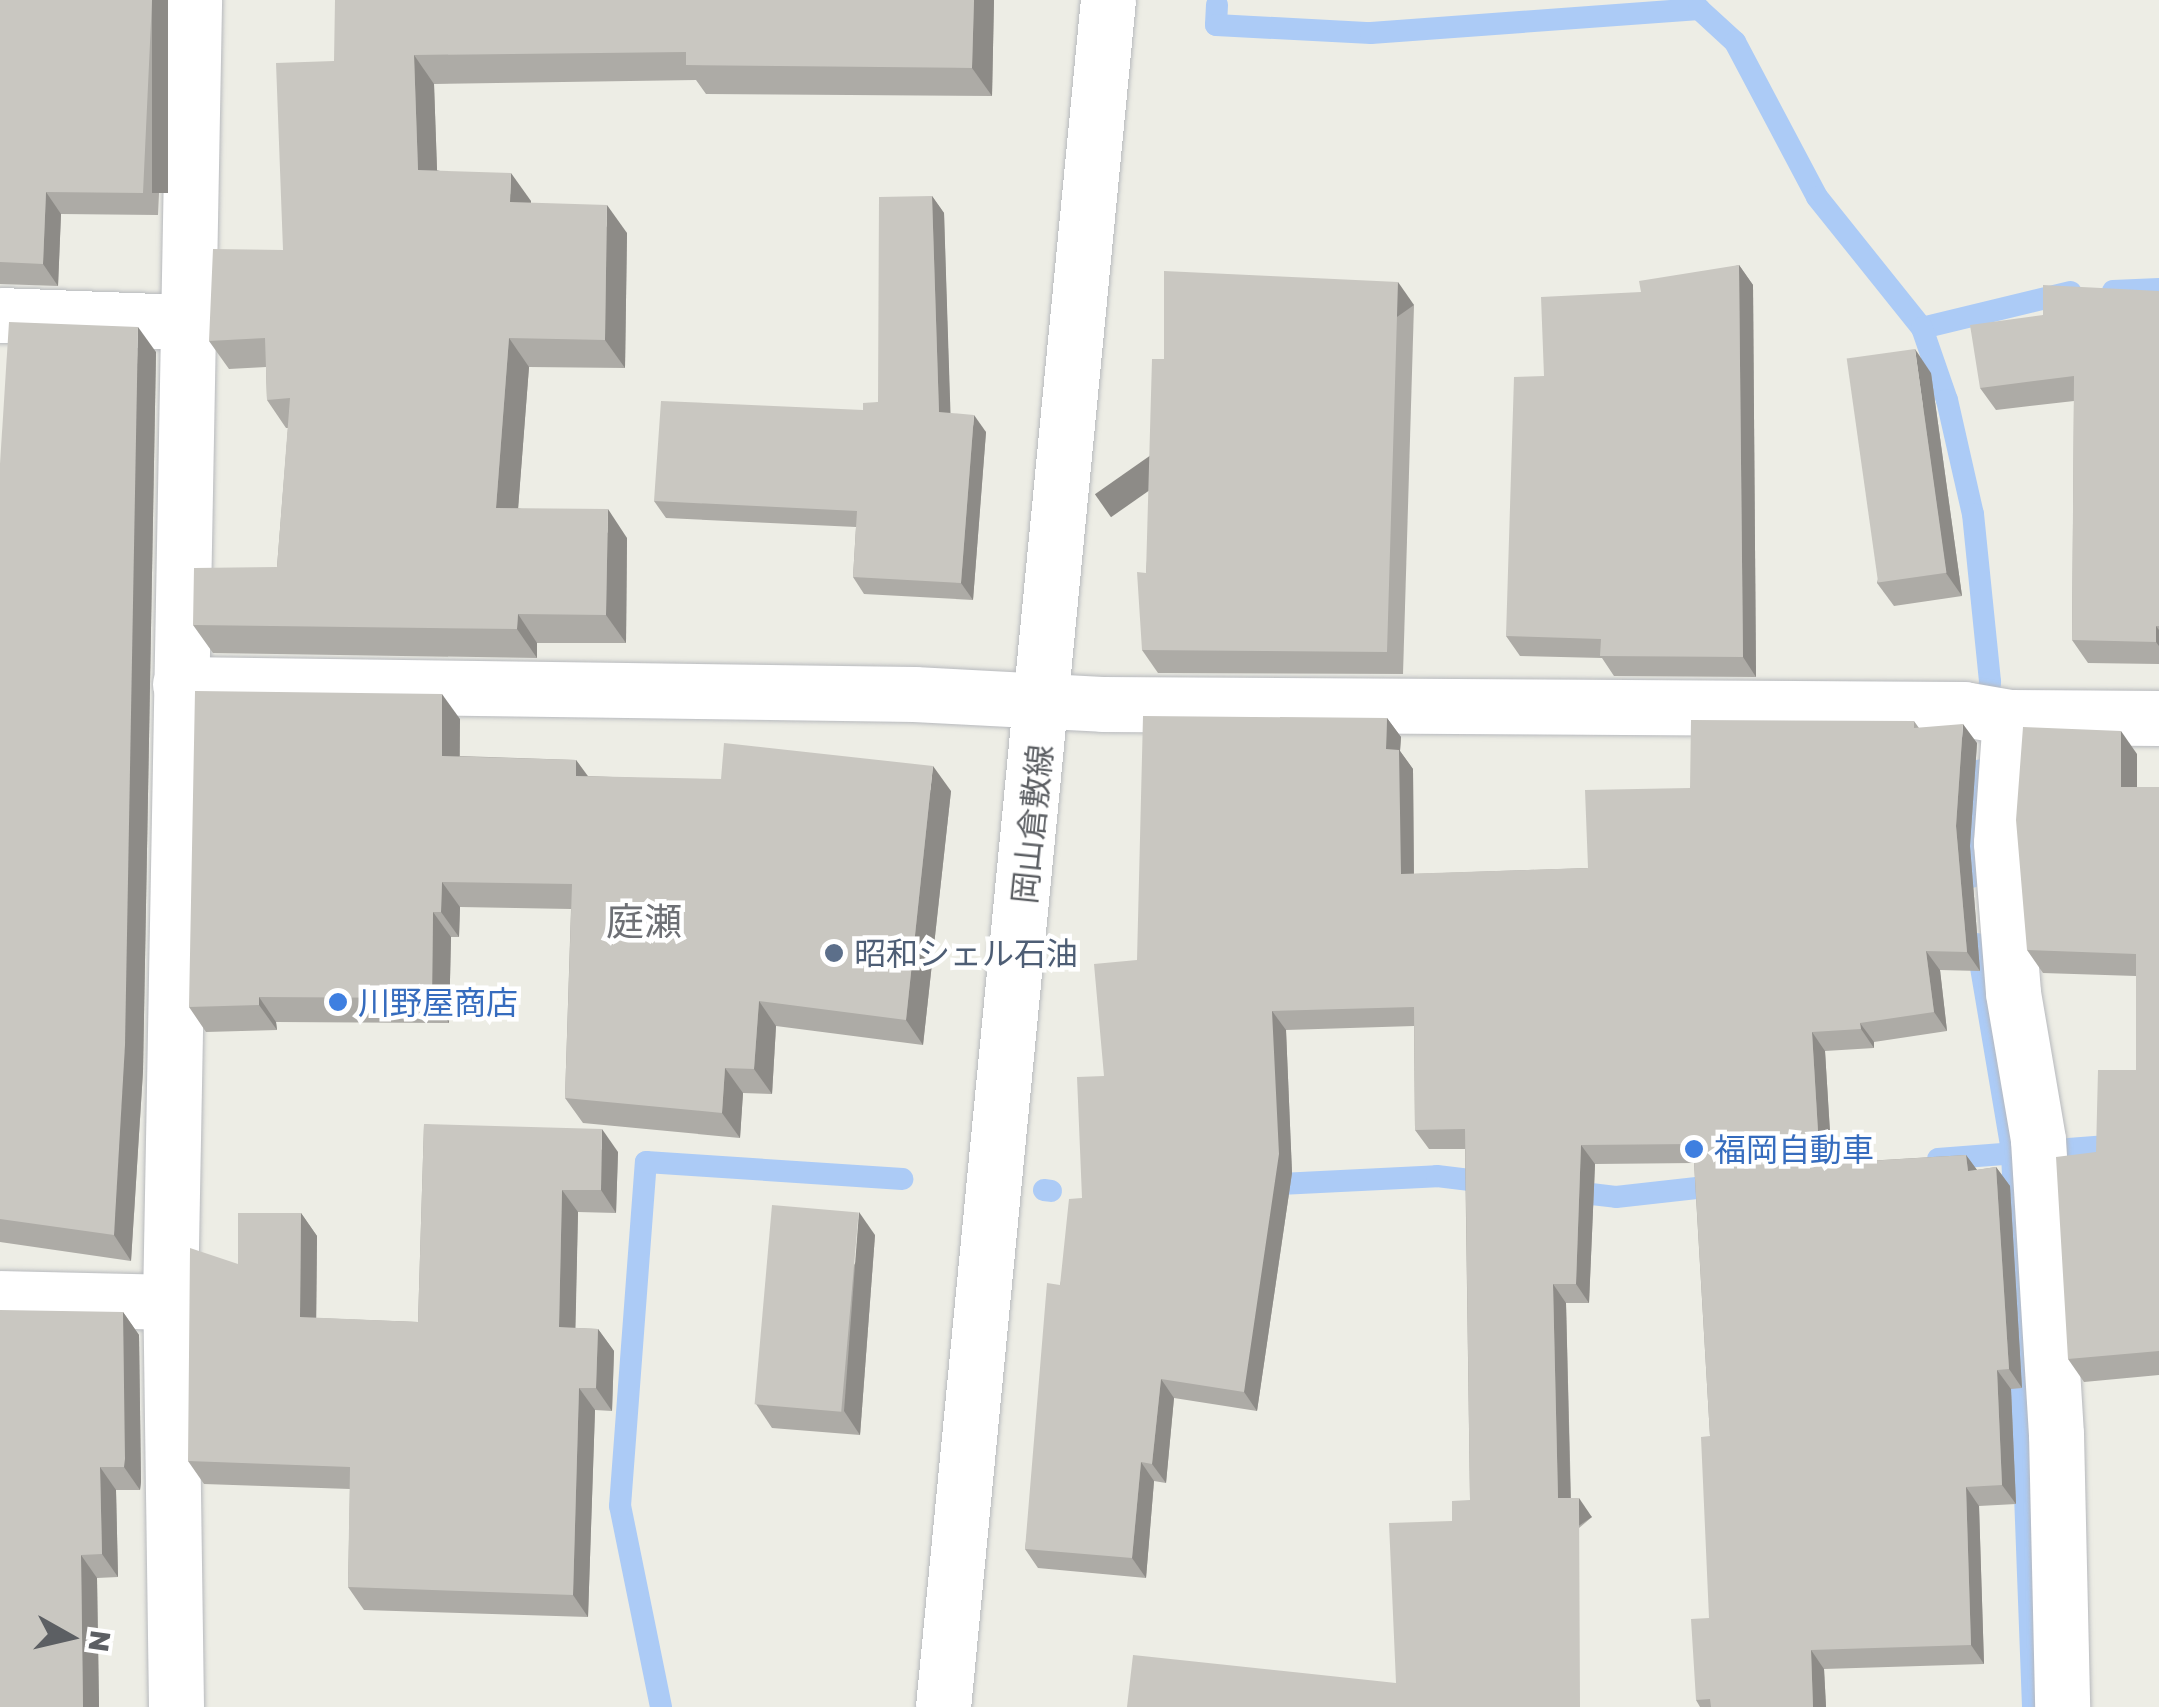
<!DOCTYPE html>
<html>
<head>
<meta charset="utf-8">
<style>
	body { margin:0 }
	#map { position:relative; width:2159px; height:1707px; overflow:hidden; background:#edede5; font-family:"Golos Text","Noto Sans JP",sans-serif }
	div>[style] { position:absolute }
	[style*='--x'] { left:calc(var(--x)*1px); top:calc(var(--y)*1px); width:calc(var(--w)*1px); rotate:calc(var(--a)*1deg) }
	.stream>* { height:22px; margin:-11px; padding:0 11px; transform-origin:11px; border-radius:11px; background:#accbf6 }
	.roads { filter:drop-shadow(0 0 2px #b7b9bd) drop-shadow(0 0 2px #b7b9bd) }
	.minor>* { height:55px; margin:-27.5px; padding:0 27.5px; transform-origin:27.5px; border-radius:27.5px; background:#fff }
	.secondary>* { height:55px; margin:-27.5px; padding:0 27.5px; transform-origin:27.5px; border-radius:27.5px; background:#fff }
	.wall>* { inset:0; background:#adaba6 }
	.shaded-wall>* { inset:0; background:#8d8b87; transform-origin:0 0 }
	.building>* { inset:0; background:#c9c7c1; transform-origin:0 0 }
	.dots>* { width:28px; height:28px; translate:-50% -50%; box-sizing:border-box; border:5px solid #fff; border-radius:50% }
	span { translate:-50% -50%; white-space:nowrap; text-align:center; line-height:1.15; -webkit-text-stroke:9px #fff; paint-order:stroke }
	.street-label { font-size:32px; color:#5c5f63 }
	.service-label { font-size:32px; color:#4e5e75 }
	.left { translate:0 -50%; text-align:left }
	.shop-label { font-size:32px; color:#366cbe }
	.quarter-label { font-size:38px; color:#6e7075 }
	.north { position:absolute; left:20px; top:1587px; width:100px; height:100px; -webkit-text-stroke:8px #fff; paint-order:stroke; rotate:98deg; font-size:28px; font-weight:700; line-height:40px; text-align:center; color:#5c5f63 }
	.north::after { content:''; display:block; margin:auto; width:35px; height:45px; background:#5c5f63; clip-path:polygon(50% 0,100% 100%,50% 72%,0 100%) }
</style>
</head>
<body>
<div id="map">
	<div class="stream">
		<div style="--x:1217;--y:5;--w:20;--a:93"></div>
		<div style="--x:1216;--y:25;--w:155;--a:3"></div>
		<div style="--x:1371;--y:33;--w:329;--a:-4.2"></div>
		<div style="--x:1699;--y:9;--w:49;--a:42.5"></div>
		<div style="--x:1735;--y:42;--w:175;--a:62.1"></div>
		<div style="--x:1817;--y:197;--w:168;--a:51.3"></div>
		<div style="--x:1922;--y:328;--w:153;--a:-13.6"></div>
		<div style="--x:2113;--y:291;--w:46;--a:-2.5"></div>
		<div style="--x:1922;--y:328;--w:76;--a:70.9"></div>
		<div style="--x:1947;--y:400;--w:117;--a:77.2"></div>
		<div style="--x:1973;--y:514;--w:169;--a:84.2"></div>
		<div style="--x:1990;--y:682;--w:31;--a:97"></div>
		<div style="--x:1972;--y:877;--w:107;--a:-85.7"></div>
		<div style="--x:1977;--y:944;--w:209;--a:80.4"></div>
		<div style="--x:2012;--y:1150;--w:557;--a:87.84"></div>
		<div style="--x:1938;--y:1159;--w:222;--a:-4.4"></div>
		<div style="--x:1262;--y:1185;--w:175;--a:-2.9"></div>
		<div style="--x:1437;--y:1176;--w:58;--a:6.9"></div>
		<div style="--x:1044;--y:1190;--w:7;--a:8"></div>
		<div style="--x:1566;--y:1191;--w:50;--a:6.8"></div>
		<div style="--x:1616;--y:1197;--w:108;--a:-6.4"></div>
		<div style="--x:661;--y:1707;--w:205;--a:-101.5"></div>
		<div style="--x:620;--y:1506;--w:345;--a:-85.7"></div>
		<div style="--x:646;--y:1162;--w:257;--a:3.8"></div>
	</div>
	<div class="roads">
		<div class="minor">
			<div style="--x:0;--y:315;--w:186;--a:2.2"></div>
			<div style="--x:180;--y:684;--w:734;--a:0.78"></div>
			<div style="--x:914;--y:694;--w:188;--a:3"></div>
			<div style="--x:1102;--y:704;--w:862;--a:0.33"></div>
			<div style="--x:1964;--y:709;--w:47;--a:9.9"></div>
			<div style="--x:2010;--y:717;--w:149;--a:0.4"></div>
			<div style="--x:2010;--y:717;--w:126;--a:94.1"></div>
			<div style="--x:2001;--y:843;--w:150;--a:85.4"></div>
			<div style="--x:2013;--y:993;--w:149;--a:80.3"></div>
			<div style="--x:2038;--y:1140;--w:295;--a:86.5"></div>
			<div style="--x:2056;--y:1434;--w:273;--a:88.7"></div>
			<div style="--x:0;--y:1298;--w:170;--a:1.3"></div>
			<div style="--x:176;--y:1707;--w:405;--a:-90.8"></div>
			<div style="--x:170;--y:1302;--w:1302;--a:-88.94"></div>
		</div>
		<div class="secondary">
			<div style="--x:943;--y:1707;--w:1715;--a:-84.48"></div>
		</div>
	</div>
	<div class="wall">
		<div style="clip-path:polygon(0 0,168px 0,158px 215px,61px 214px,58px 286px,0 284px)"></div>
		<div style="clip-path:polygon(994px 0,992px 96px,706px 94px,696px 80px,434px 84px,437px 170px,531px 201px,531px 203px,627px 233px,625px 368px,529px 367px,518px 508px,627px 538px,626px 643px,537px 643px,537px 658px,213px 653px,193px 625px,277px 567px,288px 428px,286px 428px,267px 400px,266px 367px,229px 369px,209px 341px,283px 250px,334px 61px)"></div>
		<div style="clip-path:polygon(932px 196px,944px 213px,950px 413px,986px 432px,973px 600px,864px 594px,853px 577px,856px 527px,666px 518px,654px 501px,863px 410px,878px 402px)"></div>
		<div style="clip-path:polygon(1739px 265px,1753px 285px,1756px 677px,1614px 676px,1602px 658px,1520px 656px,1506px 636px,1544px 376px,1641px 292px)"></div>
		<div style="clip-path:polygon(2159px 291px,2159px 664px,2088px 663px,2072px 640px,2074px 401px,1996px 410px,1980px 388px,2043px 315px)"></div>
		<div style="clip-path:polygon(1414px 305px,1403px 674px,1158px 673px,1142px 650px,1146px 573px,1164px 359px)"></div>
		<div style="clip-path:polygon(156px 352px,143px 1071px,131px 1261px,0 1242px,0 464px)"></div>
		<div style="clip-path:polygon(1931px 373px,1962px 596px,1894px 606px,1877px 583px)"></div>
		<div style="clip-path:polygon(1387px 718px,1401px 737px,1400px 751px,1413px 769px,1414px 874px,1588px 868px,1690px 788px,1914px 721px,1919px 728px,1977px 743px,1970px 846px,1980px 971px,1940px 970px,1947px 1031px,1874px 1042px,1874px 1048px,1825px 1051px,1832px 1163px,1966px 1155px,1977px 1170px,1996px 1167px,2010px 1186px,2022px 1388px,2011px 1389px,2016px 1504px,1979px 1506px,1984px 1664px,1824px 1669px,1826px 1707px,1700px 1707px,1696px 1700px,1709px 1618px,1710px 1436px,1694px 1163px,1595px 1164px,1589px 1303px,1566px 1303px,1571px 1498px,1592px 1517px,1396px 1683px,1452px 1521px,1470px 1500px,1465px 1149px,1429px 1149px,1415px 1130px,1414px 1026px,1286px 1030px,1292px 1173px,1257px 1411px,1174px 1398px,1166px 1483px,1154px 1481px,1146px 1578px,1038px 1568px,1025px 1549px,1060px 1285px,1082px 1198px,1104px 1076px,1137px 960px)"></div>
		<div style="clip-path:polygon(460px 719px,460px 756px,576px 760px,588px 776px,951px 791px,923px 1045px,776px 1026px,772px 1094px,743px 1093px,740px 1138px,583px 1123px,565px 1098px,571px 909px,460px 907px,459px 937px,451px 937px,449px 1023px,276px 1022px,277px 1030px,206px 1032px,189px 1007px)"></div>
		<div style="clip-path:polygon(2137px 754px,2137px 787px,2159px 787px,2159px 1375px,2084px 1382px,2068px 1359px,2096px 1152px,2136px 1070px,2136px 976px,2043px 973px,2027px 950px)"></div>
		<div style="clip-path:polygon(424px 1124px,618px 1152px,616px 1213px,578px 1212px,575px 1328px,598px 1329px,614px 1351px,612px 1411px,595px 1410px,588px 1617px,364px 1610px,348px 1587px,350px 1489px,204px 1484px,188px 1461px,238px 1264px,301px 1213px,317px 1236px,316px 1318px,418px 1322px)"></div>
		<div style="clip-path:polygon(875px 1235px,860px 1435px,772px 1428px,756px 1404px)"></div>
		<div style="clip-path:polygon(123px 1312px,139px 1335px,141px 1482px,140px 1490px,116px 1490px,118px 1577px,97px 1578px,99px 1707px,0 1707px)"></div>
	</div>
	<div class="shaded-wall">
		<div style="left:152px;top:0;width:16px;height:193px"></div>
		<div style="clip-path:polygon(974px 0,994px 0,992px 96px,972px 68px)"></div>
		<div style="clip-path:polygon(414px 55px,434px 84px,438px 198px,418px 170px)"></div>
		<div style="clip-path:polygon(511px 173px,531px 201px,530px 230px,510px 202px)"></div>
		<div style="clip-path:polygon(46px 192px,61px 214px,58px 286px,43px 264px)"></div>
		<div style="clip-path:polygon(932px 196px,944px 213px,951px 429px,939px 412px)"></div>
		<div style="clip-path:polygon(607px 205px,627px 233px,625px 368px,605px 340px)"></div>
		<div style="clip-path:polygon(1739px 265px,1753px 285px,1756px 677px,1743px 657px)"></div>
		<div style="left:1398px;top:282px;width:28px;height:370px;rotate:55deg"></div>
		<div style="clip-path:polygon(138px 327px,156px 352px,143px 1071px,131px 1261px,114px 1235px)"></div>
		<div style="clip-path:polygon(509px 338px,529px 367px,516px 536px,496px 508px)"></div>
		<div style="clip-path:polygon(1915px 349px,1931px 373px,1962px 596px,1946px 573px)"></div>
		<div style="clip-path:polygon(974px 415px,986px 432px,973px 600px,961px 583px)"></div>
		<div style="clip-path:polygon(608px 509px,627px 538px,626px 643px,606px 615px)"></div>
		<div style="clip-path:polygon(518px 614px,537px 643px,537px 658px,517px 629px)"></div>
		<div style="clip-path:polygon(2156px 626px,2159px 630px,2159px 646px,2156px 642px)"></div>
		<div style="clip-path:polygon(442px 694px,460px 719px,459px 781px,442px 756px)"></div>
		<div style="clip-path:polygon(1387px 718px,1401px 737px,1400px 751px,1413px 769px,1414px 893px,1401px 874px,1386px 749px)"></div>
		<div style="clip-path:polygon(1963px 724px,1977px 743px,1970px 846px,1980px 971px,1967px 952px,1956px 826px)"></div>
		<div style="clip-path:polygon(2121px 731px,2137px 754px,2137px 810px,2121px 787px)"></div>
		<div style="clip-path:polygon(576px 760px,594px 785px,576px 776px)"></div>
		<div style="clip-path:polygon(933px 766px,951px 791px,923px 1045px,906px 1020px)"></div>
		<div style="clip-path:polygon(442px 882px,460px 907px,459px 937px,441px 912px)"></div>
		<div style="clip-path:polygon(433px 912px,451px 937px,449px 1023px,432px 998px)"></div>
		<div style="clip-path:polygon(1926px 951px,1940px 970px,1947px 1031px,1934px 1012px)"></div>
		<div style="clip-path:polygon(259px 997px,276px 1022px,277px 1030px,259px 1005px)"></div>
		<div style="clip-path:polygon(759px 1001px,776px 1026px,772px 1094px,754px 1069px)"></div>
		<div style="clip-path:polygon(1272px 1011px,1286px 1030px,1292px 1173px,1257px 1411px,1244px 1392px)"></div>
		<div style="clip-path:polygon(1860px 1023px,1874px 1042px,1874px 1048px,1861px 1029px)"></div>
		<div style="clip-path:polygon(1812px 1032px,1825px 1051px,1833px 1183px,1820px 1164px)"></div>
		<div style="clip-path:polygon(725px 1068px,743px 1093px,740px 1138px,722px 1113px)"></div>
		<div style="clip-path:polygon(602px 1129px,618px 1152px,616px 1213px,601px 1190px)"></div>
		<div style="clip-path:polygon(1581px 1145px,1595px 1164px,1589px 1303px,1576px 1284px)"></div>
		<div style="clip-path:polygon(1966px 1155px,1980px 1174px,1968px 1171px)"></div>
		<div style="clip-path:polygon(1996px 1167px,2010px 1186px,2022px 1388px,2009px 1369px)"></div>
		<div style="clip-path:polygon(562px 1190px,578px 1212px,575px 1350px,559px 1327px)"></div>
		<div style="clip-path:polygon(859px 1212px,875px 1235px,860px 1435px,844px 1411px)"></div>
		<div style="clip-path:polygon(301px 1213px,317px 1236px,316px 1340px,300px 1317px)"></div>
		<div style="clip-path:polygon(1553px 1284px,1566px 1303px,1571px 1517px,1558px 1498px)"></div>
		<div style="clip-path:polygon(123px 1312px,139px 1335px,141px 1482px,140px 1490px,124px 1467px)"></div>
		<div style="clip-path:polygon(598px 1329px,614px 1351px,612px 1411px,596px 1388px)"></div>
		<div style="clip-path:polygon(1997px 1370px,2011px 1389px,2016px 1504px,2002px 1485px)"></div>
		<div style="clip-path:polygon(1161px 1379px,1174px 1398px,1166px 1483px,1152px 1464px)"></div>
		<div style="clip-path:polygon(579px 1388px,595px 1410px,588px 1617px,573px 1595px)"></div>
		<div style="clip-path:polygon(1141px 1462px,1154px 1481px,1146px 1578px,1132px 1558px)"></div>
		<div style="clip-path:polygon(100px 1467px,116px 1490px,118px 1577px,102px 1554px)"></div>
		<div style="clip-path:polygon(1966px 1487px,1979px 1506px,1984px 1664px,1971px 1645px)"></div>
		<div style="left:1579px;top:1498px;width:23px;height:209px;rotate:56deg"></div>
		<div style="clip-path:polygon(81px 1555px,97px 1578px,99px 1707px,83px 1707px)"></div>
		<div style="clip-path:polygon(1811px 1650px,1824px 1669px,1826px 1707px,1813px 1707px)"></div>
	</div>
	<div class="building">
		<div style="clip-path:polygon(0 0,152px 0,143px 193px,46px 192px,43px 264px,0 262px)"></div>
		<div style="clip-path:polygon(335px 0,974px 0,972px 68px,686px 65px,686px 52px,414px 55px,418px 170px,511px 173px,510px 202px,607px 205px,605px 340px,509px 338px,496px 508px,608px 509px,606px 615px,518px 614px,517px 629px,193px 625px,194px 568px,277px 567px,290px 398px,267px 400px,265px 338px,209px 341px,213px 249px,283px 250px,276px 63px,334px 61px)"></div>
		<div style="clip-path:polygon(932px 196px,939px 412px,974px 415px,961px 583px,853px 577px,857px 511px,654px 501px,661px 401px,863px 410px,863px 403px,878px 402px,879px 197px)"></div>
		<div style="clip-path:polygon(1739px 265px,1743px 657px,1600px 656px,1601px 639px,1506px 636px,1514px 377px,1544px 376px,1541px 297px,1641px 292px,1639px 281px)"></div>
		<div style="clip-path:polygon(1164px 271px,1398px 282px,1387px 652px,1142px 650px,1137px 572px,1146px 573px,1152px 359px,1164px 359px)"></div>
		<div style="clip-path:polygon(2043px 285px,2159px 291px,2159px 626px,2156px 626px,2156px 642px,2072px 640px,2074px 376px,1980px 388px,1970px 325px,2043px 315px)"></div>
		<div style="clip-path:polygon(9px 322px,138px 327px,125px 1045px,114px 1235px,0 1219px,0 464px)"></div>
		<div style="left:1915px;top:349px;width:226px;height:69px;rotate:82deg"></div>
		<div style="clip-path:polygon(195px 691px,442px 694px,442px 756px,576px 760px,576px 776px,721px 779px,724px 743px,933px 766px,906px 1020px,759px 1001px,754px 1069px,725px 1068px,722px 1113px,565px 1098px,572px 884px,442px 882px,441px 912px,433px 912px,432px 998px,259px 997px,259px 1005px,189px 1007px)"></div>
		<div style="clip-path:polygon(1143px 716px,1387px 718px,1386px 749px,1399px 750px,1401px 874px,1588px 868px,1585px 790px,1690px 788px,1691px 720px,1914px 721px,1914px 728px,1963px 724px,1956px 826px,1967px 952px,1926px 951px,1934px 1012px,1860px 1023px,1861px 1029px,1812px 1032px,1820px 1164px,1966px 1155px,1968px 1171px,1996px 1167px,2009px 1369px,1997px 1370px,2002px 1485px,1966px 1487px,1971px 1645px,1811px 1650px,1813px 1707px,1711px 1707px,1710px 1699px,1696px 1700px,1691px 1619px,1709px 1618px,1701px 1437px,1710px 1436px,1693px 1144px,1581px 1145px,1576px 1284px,1553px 1284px,1558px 1498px,1579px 1498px,1580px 1707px,1127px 1707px,1133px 1655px,1396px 1683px,1389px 1523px,1452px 1521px,1452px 1501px,1470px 1500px,1465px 1129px,1415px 1130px,1414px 1007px,1272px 1011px,1279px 1154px,1244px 1392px,1161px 1379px,1152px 1464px,1141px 1462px,1132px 1558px,1025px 1549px,1047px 1283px,1060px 1285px,1069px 1199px,1082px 1198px,1077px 1077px,1104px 1076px,1094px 964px,1137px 960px)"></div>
		<div style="clip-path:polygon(2023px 727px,2121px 731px,2121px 787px,2159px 787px,2159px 1351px,2068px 1359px,2056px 1157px,2096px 1152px,2098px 1070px,2136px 1070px,2136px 954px,2027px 950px,2016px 820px)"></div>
		<div style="clip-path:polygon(424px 1124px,602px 1129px,601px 1190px,562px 1190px,559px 1327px,598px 1329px,596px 1388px,579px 1388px,573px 1595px,348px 1587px,350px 1467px,188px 1461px,190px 1248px,238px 1264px,238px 1213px,301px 1213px,300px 1317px,418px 1322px)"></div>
		<div style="left:772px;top:1205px;width:87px;height:200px;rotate:5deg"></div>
		<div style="clip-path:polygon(0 1310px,123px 1312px,125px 1459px,124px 1467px,100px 1467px,102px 1554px,81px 1555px,83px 1707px,0 1707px)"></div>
	</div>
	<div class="dots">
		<div style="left:834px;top:953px;background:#5c6f8a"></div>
		<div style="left:338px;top:1002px;background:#3f7fe0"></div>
		<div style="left:1694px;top:1149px;background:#3f7fe0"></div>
	</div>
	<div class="street-label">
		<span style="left:1032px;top:824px;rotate:-84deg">岡山倉敷線</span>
	</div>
	<div class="service-label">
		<span class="left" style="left:854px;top:953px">昭和シェル石油</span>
	</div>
	<div class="shop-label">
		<span class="left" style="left:358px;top:1002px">川野屋商店</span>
		<span class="left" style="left:1714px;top:1149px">福岡自動車</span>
	</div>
	<div class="quarter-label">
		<span style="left:644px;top:921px">庭瀬</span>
	</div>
	<div class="north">N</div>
</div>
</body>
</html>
